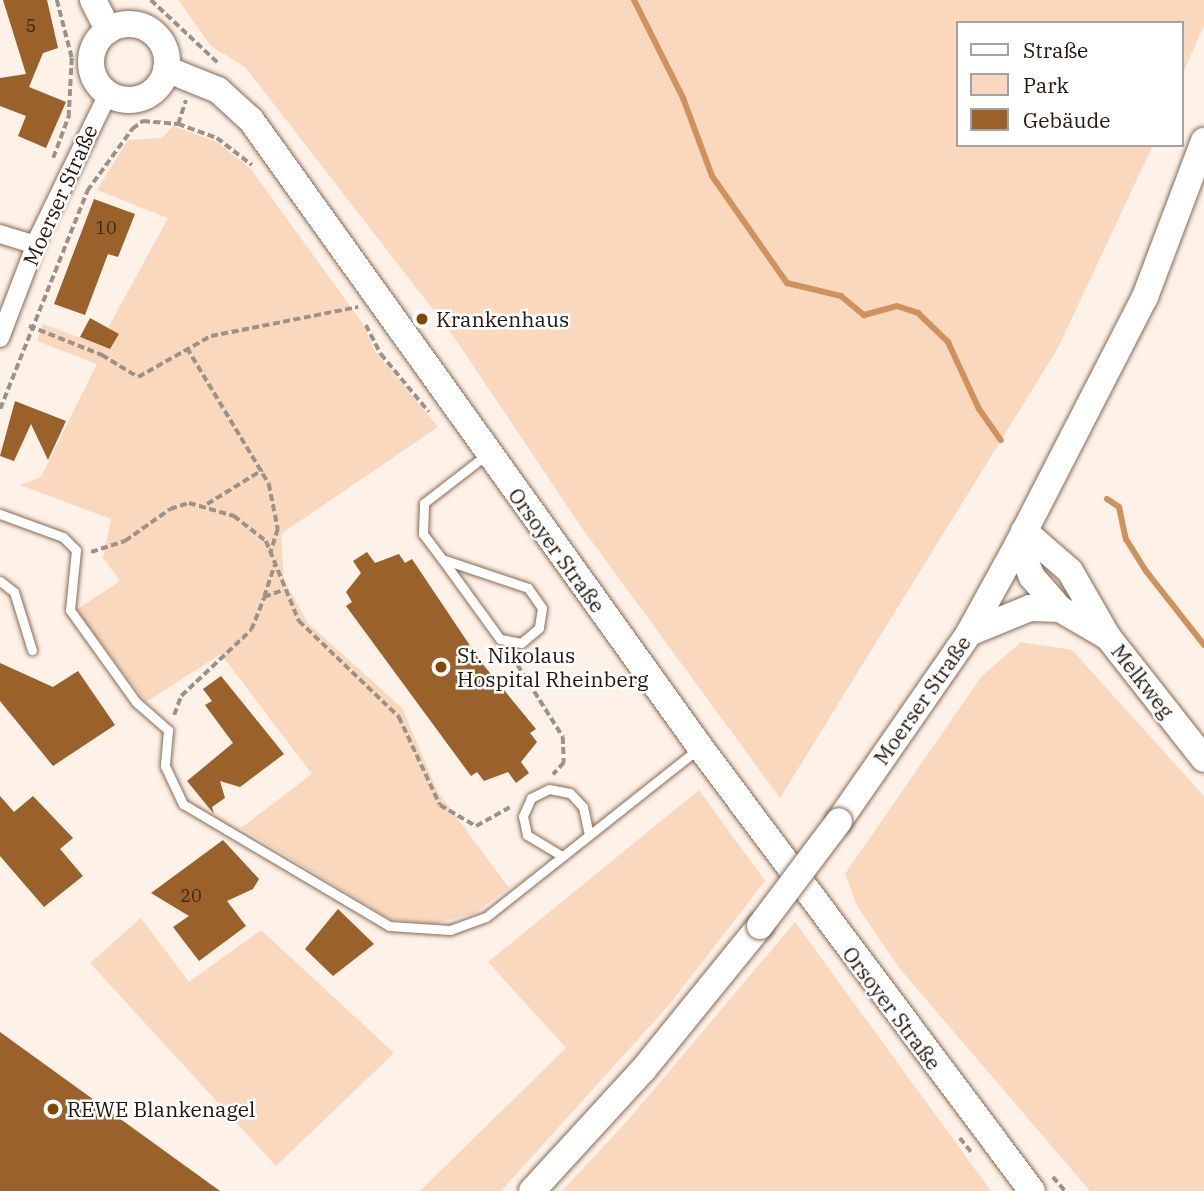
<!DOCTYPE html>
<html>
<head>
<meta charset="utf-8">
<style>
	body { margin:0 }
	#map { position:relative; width:1204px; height:1191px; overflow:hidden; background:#fef1e7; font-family:"IBM Plex Serif",serif }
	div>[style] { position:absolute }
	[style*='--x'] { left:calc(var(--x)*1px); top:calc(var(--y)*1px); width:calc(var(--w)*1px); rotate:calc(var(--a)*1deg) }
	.green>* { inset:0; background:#f9d8bd }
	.stream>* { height:6px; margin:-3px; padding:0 3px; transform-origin:3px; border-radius:3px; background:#cf925d }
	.building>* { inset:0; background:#9a612b }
	.path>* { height:3.5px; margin-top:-1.75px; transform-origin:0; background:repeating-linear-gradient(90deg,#9d9188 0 7px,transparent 0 10.5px) }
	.roads { filter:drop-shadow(0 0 2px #866b55) drop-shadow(0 0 2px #866b55) }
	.lane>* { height:9px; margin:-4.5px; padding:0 4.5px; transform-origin:4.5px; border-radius:4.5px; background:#fff }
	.street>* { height:18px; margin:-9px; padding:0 9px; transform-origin:9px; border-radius:9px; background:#fff }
	.secondary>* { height:26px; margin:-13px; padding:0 13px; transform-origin:13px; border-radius:13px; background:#fff }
	.secondary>.ring { margin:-13px; padding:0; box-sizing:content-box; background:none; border:26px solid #fff; border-radius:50% }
	.bridges { filter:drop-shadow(0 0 2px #866b55) drop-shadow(0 0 2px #866b55) }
	.secondary-bridge>* { height:26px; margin:-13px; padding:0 13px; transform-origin:13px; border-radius:13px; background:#fff }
	.dots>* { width:19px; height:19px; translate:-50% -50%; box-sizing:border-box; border:4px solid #fff; border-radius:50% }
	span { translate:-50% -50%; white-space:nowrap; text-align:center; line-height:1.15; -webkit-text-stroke:5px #fff; paint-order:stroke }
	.number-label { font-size:18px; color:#3f2a15 }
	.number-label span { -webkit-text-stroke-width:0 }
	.street-label { font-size:21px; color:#21170e }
	.poi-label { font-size:21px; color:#21170e }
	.left { translate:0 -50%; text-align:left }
	.legend { position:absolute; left:956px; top:21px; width:228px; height:126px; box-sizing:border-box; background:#fff; border:2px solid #a6a29f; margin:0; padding:9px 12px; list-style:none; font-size:21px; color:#21170e }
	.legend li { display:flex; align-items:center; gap:14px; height:35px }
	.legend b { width:35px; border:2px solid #a6a29f }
</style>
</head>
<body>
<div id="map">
	<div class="green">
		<div style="clip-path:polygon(178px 0,1204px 0,1204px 25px,1181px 78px,1181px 23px,957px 23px,957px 145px,1153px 145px,1058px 348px,780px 798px,582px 528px,452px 334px,245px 67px,211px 46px)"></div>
		<div style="clip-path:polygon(173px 126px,217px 142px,251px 169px,363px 324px,374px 350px,438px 427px,281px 534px,284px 580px,308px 623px,402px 708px,438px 792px,509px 888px,475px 913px,434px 924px,390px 919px,241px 828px,312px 774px,221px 654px,146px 702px,76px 610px,120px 581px,103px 558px,111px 519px,20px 485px,41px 477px,97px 364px,37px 341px,43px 324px,110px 349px,119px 334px,108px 328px,168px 218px,97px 190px,128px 140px,162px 138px)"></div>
		<div style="clip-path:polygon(1021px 642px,1072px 650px,1204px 796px,1204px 1191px,1090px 1191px,900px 969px,857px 906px,845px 874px,981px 677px)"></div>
		<div style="clip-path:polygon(699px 790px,765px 881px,669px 1005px,501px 1191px,420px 1191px,566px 1048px,488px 962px)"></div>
		<div style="clip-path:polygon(141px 918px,189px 982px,261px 930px,394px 1053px,276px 1166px,90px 963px)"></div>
		<div style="clip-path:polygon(795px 922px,991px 1191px,562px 1191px,629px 1119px)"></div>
	</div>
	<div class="stream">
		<div style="--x:634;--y:0;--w:110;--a:63.4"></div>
		<div style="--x:683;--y:98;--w:83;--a:69.6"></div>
		<div style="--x:712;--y:176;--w:131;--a:55"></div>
		<div style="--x:787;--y:283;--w:56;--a:13.5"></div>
		<div style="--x:841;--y:296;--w:30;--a:40"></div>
		<div style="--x:864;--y:315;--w:34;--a:-15"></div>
		<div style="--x:897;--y:306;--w:22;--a:18"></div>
		<div style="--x:918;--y:313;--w:42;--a:44"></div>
		<div style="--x:948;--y:342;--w:74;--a:65.2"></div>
		<div style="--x:979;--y:409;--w:38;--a:55"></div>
		<div style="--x:1107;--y:499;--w:14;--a:34"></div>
		<div style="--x:1119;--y:507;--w:33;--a:78"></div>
		<div style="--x:1126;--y:539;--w:38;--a:58"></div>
		<div style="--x:1146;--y:571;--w:94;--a:51.9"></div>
	</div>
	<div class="building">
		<div style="clip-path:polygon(3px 0,47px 0,58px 48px,43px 53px,29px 87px,66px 102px,46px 148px,18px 136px,26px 116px,0 106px,0 78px,26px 74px)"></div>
		<div style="clip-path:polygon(94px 199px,135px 214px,118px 257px,108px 254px,85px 315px,54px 304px)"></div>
		<div style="clip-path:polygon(90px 318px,119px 334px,110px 349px,80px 337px)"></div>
		<div style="clip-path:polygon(15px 401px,66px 421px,48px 460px,31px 424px,14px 461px,0 456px)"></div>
		<div style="clip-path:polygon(367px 552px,375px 563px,399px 554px,405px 563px,412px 559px,481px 662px,536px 729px,530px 733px,537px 742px,521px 762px,529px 773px,516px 783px,508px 772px,484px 781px,477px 772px,471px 776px,346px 606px,352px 602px,346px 592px,361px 573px,353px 561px)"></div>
		<div style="clip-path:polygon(0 663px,53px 687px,78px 671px,115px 725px,53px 766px,0 701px)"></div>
		<div style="clip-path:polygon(221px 676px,284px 754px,240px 787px,220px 781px,225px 798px,212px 807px,214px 814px,187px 781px,233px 743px,205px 705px,212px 701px,203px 689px)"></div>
		<div style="clip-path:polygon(0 796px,14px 812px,33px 796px,73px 838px,60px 849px,83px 876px,44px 907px,0 856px)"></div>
		<div style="clip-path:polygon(223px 840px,259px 879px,253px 889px,227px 901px,246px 926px,199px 961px,173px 927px,189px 916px,151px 893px)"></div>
		<div style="clip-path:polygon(338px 909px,374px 944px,333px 976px,305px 949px)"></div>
		<div style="clip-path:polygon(0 1032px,220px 1191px,0 1191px)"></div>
	</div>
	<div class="path">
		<div style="--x:57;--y:0;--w:60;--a:75.5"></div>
		<div style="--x:72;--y:58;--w:57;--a:93"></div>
		<div style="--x:151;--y:0;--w:92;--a:43.2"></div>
		<div style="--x:178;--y:124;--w:25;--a:-72"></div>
		<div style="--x:53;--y:158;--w:46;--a:-69.6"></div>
		<div style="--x:366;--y:325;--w:33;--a:63"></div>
		<div style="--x:381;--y:354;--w:75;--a:50.4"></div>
		<div style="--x:29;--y:326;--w:79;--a:21.7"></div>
		<div style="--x:102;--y:355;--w:42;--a:31.4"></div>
		<div style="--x:138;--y:377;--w:84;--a:-29.3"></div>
		<div style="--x:211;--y:336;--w:150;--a:-11.2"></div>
		<div style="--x:187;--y:348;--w:159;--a:58.9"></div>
		<div style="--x:269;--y:484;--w:46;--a:78.7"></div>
		<div style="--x:278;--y:529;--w:24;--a:107"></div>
		<div style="--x:0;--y:409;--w:235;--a:-68.2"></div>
		<div style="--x:87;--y:191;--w:77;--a:-54"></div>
		<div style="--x:132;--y:129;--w:14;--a:-36"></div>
		<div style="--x:143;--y:121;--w:35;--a:5"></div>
		<div style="--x:178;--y:124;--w:41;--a:19.7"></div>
		<div style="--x:217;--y:138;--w:44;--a:37.6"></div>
		<div style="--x:207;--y:504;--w:65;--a:-31.7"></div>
		<div style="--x:91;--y:552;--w:36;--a:-18"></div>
		<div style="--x:125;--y:541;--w:55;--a:-35.4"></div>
		<div style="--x:170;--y:509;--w:20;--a:-18"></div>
		<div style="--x:189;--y:503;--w:47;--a:16.1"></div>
		<div style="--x:234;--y:516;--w:41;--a:38"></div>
		<div style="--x:266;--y:541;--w:87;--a:67.6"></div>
		<div style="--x:299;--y:621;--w:139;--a:43.8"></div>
		<div style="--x:399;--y:717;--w:97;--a:65"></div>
		<div style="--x:440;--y:805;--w:42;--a:30.3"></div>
		<div style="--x:476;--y:826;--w:39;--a:-29"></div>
		<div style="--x:264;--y:597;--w:33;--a:-72"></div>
		<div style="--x:512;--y:656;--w:96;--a:57.8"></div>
		<div style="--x:563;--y:737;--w:26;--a:88"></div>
		<div style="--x:564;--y:763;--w:16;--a:133"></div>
		<div style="--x:174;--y:715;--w:20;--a:-70"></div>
		<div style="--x:181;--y:696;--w:96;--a:-43.3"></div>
		<div style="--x:251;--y:630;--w:35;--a:-68"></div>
		<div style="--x:264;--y:597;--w:20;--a:-20"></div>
		<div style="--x:960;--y:1138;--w:21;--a:51"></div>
		<div style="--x:1053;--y:1177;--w:18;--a:49"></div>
	</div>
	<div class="roads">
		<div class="lane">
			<div style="--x:0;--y:514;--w:67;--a:20.1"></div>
			<div style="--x:63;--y:537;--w:18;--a:45"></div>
			<div style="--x:76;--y:550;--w:60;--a:95.7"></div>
			<div style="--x:70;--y:610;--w:113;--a:54.3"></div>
			<div style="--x:136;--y:702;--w:43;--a:41.2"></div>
			<div style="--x:168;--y:730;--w:36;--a:95"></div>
			<div style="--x:165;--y:766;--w:42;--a:64.7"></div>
			<div style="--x:183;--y:804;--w:239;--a:30.6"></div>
			<div style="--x:389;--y:926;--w:61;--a:3.8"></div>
			<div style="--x:450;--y:930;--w:38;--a:-20"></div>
			<div style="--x:486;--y:917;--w:272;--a:-38.4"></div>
			<div style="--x:442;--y:559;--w:91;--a:18.6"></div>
			<div style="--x:528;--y:588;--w:24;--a:55"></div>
			<div style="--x:542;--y:608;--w:20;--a:99"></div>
			<div style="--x:539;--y:628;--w:23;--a:140"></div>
			<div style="--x:521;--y:643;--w:21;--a:-169"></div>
			<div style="--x:500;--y:639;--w:99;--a:-125.9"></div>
			<div style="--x:442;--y:559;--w:31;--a:-127"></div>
			<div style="--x:423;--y:534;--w:31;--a:-88"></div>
			<div style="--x:424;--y:503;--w:78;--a:-37.7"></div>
			<div style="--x:0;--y:581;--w:18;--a:38"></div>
			<div style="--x:14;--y:592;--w:61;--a:72.8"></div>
			<div style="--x:562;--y:856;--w:41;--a:-149"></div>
			<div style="--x:527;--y:835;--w:19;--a:-102"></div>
			<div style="--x:523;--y:816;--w:20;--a:-66"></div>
			<div style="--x:531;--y:798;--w:20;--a:-27"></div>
			<div style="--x:549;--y:789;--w:21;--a:11"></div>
			<div style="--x:570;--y:793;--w:19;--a:47"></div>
			<div style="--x:583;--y:807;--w:29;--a:78"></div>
		</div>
		<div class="street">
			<div style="--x:0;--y:234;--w:37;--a:17"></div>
			<div style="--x:0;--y:338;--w:109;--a:-69.1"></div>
			<div style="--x:39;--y:236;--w:158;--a:-64.1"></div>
		</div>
		<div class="secondary">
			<div style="--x:93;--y:0;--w:34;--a:63"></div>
			<div class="ring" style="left:91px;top:24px;width:50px;height:50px"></div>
			<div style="--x:166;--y:69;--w:56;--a:22"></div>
			<div style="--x:218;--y:90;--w:45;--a:42.3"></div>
			<div style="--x:251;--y:120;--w:771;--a:54.39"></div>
			<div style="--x:700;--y:747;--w:554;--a:53.21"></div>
			<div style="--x:1024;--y:531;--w:61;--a:41"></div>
			<div style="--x:1070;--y:571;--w:76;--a:60.1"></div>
			<div style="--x:1108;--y:637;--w:155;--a:51.8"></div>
			<div style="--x:1018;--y:544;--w:36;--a:67"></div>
			<div style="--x:1032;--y:577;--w:43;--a:48.8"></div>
			<div style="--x:1060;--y:609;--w:56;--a:30.3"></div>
			<div style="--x:969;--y:633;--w:66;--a:-22.3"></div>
			<div style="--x:1030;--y:608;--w:30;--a:2"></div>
			<div style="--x:839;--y:821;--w:229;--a:-55.3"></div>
			<div style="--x:969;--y:633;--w:102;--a:-61.2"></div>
			<div style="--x:1018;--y:544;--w:278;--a:-62.8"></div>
			<div style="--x:1145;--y:297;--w:167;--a:-69.3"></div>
			<div style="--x:532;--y:1191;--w:164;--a:-47.5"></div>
			<div style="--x:643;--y:1070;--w:186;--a:-50.9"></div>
		</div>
	</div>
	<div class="bridges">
		<div class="secondary-bridge">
			<div style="--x:760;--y:926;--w:131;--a:-53"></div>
		</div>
	</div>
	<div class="dots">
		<div style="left:422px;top:319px;background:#834800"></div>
		<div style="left:441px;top:667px;background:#834800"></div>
		<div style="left:53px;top:1109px;background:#834800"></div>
	</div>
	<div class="number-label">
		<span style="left:31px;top:26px">5</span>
		<span style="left:106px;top:228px">10</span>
		<span style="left:191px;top:896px">20</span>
	</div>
	<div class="street-label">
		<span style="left:60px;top:195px;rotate:-66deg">Moerser Straße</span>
		<span style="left:557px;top:550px;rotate:54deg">Orsoyer Straße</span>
		<span style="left:1143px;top:681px;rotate:52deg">Melkweg</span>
		<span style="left:922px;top:700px;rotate:-55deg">Moerser Straße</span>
		<span style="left:892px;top:1008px;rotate:53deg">Orsoyer Straße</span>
	</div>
	<div class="poi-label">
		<span class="left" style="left:436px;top:319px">Krankenhaus</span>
		<span class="left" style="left:457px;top:667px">St. Nikolaus<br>Hospital Rheinberg</span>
		<span class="left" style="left:67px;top:1109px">REWE Blankenagel</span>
	</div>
	<ul class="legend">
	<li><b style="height:9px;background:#fff"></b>Straße</li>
	<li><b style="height:19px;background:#f9d8bd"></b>Park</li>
	<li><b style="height:19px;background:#9a612b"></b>Gebäude</li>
	</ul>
</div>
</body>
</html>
